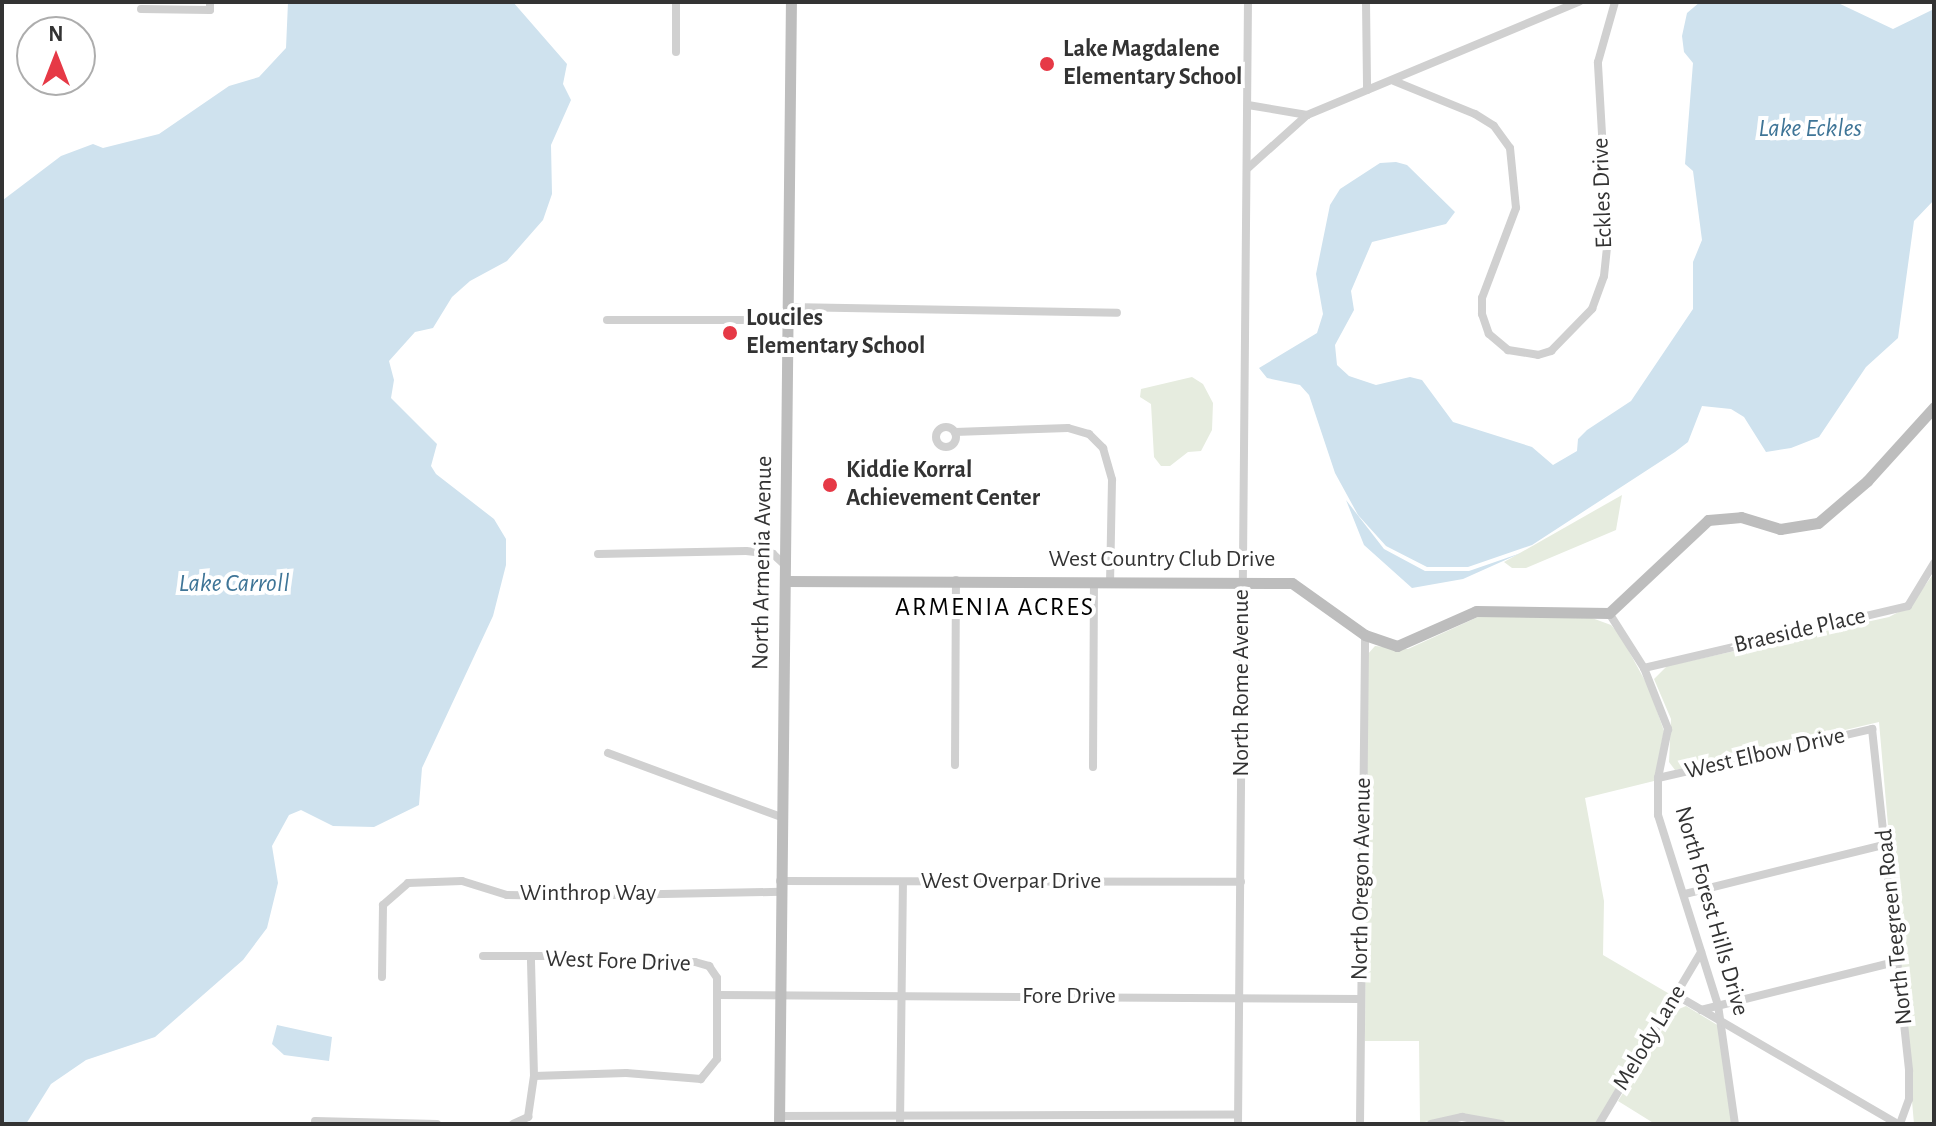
<!DOCTYPE html>
<html>
<head>
<meta charset="utf-8">
<style>
	body { margin:0 }
	#map { position:relative; width:1936px; height:1126px; overflow:hidden; background:#fff; font-family:"Alegreya Sans",sans-serif }
	div>[style] { position:absolute }
	[style*='--x'] { left:calc(var(--x)*1px); top:calc(var(--y)*1px); width:calc(var(--w)*1px); rotate:calc(var(--a)*1deg) }
	.green>* { inset:0; background:#e6ecdf }
	.water>* { inset:0; background:#cfe2ee }
	.street>* { height:8px; margin:-4px; padding:0 4px; transform-origin:4px; border-radius:4px; background:#d0d0d0 }
	.street>.ring { margin:-4px; padding:0; box-sizing:content-box; background:none; border:8px solid #d0d0d0; border-radius:50% }
	.secondary>* { height:11px; margin:-5.5px; padding:0 5.5px; transform-origin:5.5px; border-radius:5.5px; background:#bdbdbd }
	.dots>* { width:22px; height:22px; translate:-50% -50%; box-sizing:border-box; border:4px solid #fff; border-radius:50% }
	span { translate:-50% -50%; white-space:nowrap; text-align:center; line-height:1.15; -webkit-text-stroke:8px #fff; paint-order:stroke }
	.poi-label { font-size:24px; color:#333; font-weight:700 }
	.left { translate:0 -50%; text-align:left }
	.street-label { font-size:24px; color:#333 }
	.water-label { font-size:26px; color:#3f7597; font-style:italic }
	.neighbourhood-label { font-size:26px; color:#000; letter-spacing:2px }
	.frame { position:absolute; inset:0; border:4px solid #333; pointer-events:none }
	.north { position:absolute; left:16px; top:16px; width:80px; height:80px; box-sizing:border-box; background:#fff; border:2px solid #adadad; border-radius:50%; rotate:0deg; font-size:22px; font-weight:700; line-height:32px; text-align:center; color:#333 }
	.north::after { content:''; display:block; margin:auto; width:28px; height:36px; background:#e63946; clip-path:polygon(50% 0,100% 100%,50% 72%,0 100%) }
</style>
</head>
<body>
<div id="map">
	<div class="green">
		<div style="clip-path:polygon(1192px 377px,1203px 384px,1213px 403px,1212px 430px,1201px 451px,1188px 452px,1170px 466px,1161px 466px,1154px 457px,1151px 404px,1140px 397px,1141px 389px)"></div>
		<div style="clip-path:polygon(1622px 495px,1616px 530px,1526px 568px,1512px 568px,1504px 562px)"></div>
		<div style="clip-path:polygon(1934px 573px,1934px 1124px,1914px 1124px,1879px 722px,1675px 770px,1669px 762px,1671px 719px,1654px 679px,1667px 666px,1889px 617px,1910px 606px)"></div>
		<div style="clip-path:polygon(1581px 614px,1611px 625px,1620px 635px,1649px 688px,1664px 731px,1654px 781px,1585px 798px,1604px 901px,1603px 955px,1673px 996px,1595px 1124px,1508px 1124px,1459px 1115px,1420px 1123px,1419px 1041px,1365px 1041px,1367px 655px,1375px 646px,1408px 649px,1480px 616px)"></div>
		<div style="clip-path:polygon(1686px 1006px,1719px 1026px,1732px 1124px,1655px 1124px,1618px 1101px,1674px 1011px)"></div>
	</div>
	<div class="water">
		<div style="clip-path:polygon(288px 2px,513px 2px,567px 64px,563px 84px,571px 100px,551px 145px,552px 194px,543px 220px,507px 261px,470px 281px,452px 297px,433px 328px,415px 332px,389px 361px,394px 380px,391px 398px,437px 444px,431px 466px,436px 474px,494px 519px,506px 539px,506px 565px,493px 616px,422px 768px,419px 805px,374px 827px,333px 826px,301px 810px,289px 815px,272px 846px,278px 883px,267px 928px,243px 960px,155px 1037px,86px 1060px,51px 1084px,26px 1124px,2px 1124px,3px 200px,61px 156px,93px 144px,103px 148px,159px 134px,229px 86px,259px 77px,286px 48px)"></div>
		<div style="clip-path:polygon(1700px 2px,1836px 2px,1893px 29px,1934px 9px,1934px 200px,1914px 221px,1898px 338px,1866px 367px,1819px 437px,1791px 448px,1766px 452px,1744px 417px,1731px 409px,1702px 406px,1688px 442px,1675px 452px,1532px 545px,1468px 567px,1427px 567px,1386px 546px,1358px 515px,1335px 473px,1309px 395px,1300px 385px,1267px 378px,1259px 368px,1317px 333px,1323px 314px,1316px 274px,1330px 205px,1340px 189px,1380px 163px,1396px 162px,1407px 165px,1455px 212px,1446px 224px,1372px 242px,1351px 291px,1354px 310px,1335px 345px,1337px 365px,1349px 376px,1376px 385px,1410px 377px,1422px 380px,1453px 422px,1532px 447px,1553px 465px,1577px 451px,1578px 439px,1587px 430px,1631px 401px,1693px 309px,1693px 262px,1702px 240px,1693px 171px,1685px 164px,1693px 63px,1684px 52px,1682px 36px,1687px 13px)"></div>
		<div style="clip-path:polygon(1346px 500px,1384px 549px,1425px 571px,1469px 571px,1521px 553px,1463px 579px,1412px 588px,1364px 545px)"></div>
		<div style="clip-path:polygon(277px 1025px,332px 1037px,329px 1061px,284px 1055px,272px 1044px)"></div>
	</div>
	<div class="street">
		<div style="--x:676;--y:2;--w:50;--a:90"></div>
		<div style="--x:1366;--y:2;--w:88;--a:89.3"></div>
		<div style="--x:141;--y:9;--w:69;--a:0.8"></div>
		<div style="--x:210;--y:10;--w:8;--a:-90"></div>
		<div style="--x:1394;--y:81;--w:87;--a:22.2"></div>
		<div style="--x:1475;--y:114;--w:22;--a:32"></div>
		<div style="--x:1494;--y:126;--w:27;--a:54"></div>
		<div style="--x:1510;--y:148;--w:60;--a:84.3"></div>
		<div style="--x:1516;--y:208;--w:96;--a:110.7"></div>
		<div style="--x:1482;--y:298;--w:16;--a:90"></div>
		<div style="--x:1482;--y:314;--w:21;--a:71"></div>
		<div style="--x:1489;--y:334;--w:25;--a:40"></div>
		<div style="--x:1508;--y:350;--w:30;--a:9"></div>
		<div style="--x:1538;--y:355;--w:14;--a:-17"></div>
		<div style="--x:1551;--y:351;--w:59;--a:-45.7"></div>
		<div style="--x:1592;--y:309;--w:35;--a:-70"></div>
		<div style="--x:1604;--y:276;--w:38;--a:-84"></div>
		<div style="--x:1608;--y:238;--w:176;--a:-93.3"></div>
		<div style="--x:1598;--y:62;--w:62;--a:-74.2"></div>
		<div style="--x:1248;--y:105;--w:60;--a:9.6"></div>
		<div style="--x:1248;--y:168;--w:79;--a:-41.9"></div>
		<div style="--x:1307;--y:115;--w:295;--a:-22.6"></div>
		<div style="--x:788;--y:307;--w:329;--a:1"></div>
		<div style="--x:607;--y:320;--w:181;--a:0"></div>
		<div class="ring" style="left:936px;top:427px;width:12px;height:12px"></div>
		<div style="--x:955;--y:432;--w:113;--a:-2"></div>
		<div style="--x:1068;--y:428;--w:22;--a:16"></div>
		<div style="--x:1089;--y:434;--w:20;--a:45"></div>
		<div style="--x:1103;--y:448;--w:33;--a:74"></div>
		<div style="--x:1112;--y:480;--w:102;--a:91.1"></div>
		<div style="--x:598;--y:554;--w:148;--a:-1.2"></div>
		<div style="--x:746;--y:551;--w:27;--a:6"></div>
		<div style="--x:773;--y:554;--w:16;--a:43"></div>
		<div style="--x:1609;--y:613;--w:65;--a:57.5"></div>
		<div style="--x:1644;--y:668;--w:66;--a:68.5"></div>
		<div style="--x:1668;--y:729;--w:50;--a:101.5"></div>
		<div style="--x:1658;--y:778;--w:37;--a:90"></div>
		<div style="--x:1658;--y:815;--w:199;--a:72.5"></div>
		<div style="--x:1718;--y:1005;--w:120;--a:81.9"></div>
		<div style="--x:1644;--y:668;--w:271;--a:-13.2"></div>
		<div style="--x:1908;--y:606;--w:50;--a:-58.8"></div>
		<div style="--x:608;--y:753;--w:184;--a:20.3"></div>
		<div style="--x:955;--y:765;--w:185;--a:-89.7"></div>
		<div style="--x:1093;--y:767;--w:185;--a:-89.7"></div>
		<div style="--x:1658;--y:778;--w:220;--a:-12.9"></div>
		<div style="--x:1872;--y:729;--w:344;--a:83.8"></div>
		<div style="--x:1909;--y:1071;--w:28;--a:90"></div>
		<div style="--x:1909;--y:1099;--w:27;--a:110"></div>
		<div style="--x:780;--y:881;--w:461;--a:0.1"></div>
		<div style="--x:1685;--y:894;--w:208;--a:-13.9"></div>
		<div style="--x:483;--y:956;--w:79;--a:0"></div>
		<div style="--x:562;--y:956;--w:56;--a:9.3"></div>
		<div style="--x:617;--y:965;--w:78;--a:-2.2"></div>
		<div style="--x:695;--y:962;--w:15;--a:16"></div>
		<div style="--x:709;--y:966;--w:14;--a:56"></div>
		<div style="--x:717;--y:978;--w:81;--a:90"></div>
		<div style="--x:717;--y:1059;--w:26;--a:129"></div>
		<div style="--x:701;--y:1079;--w:75;--a:-175.4"></div>
		<div style="--x:626;--y:1073;--w:92;--a:178.1"></div>
		<div style="--x:382;--y:977;--w:72;--a:-89.2"></div>
		<div style="--x:383;--y:905;--w:33;--a:-41"></div>
		<div style="--x:408;--y:883;--w:54;--a:-2.1"></div>
		<div style="--x:462;--y:881;--w:47;--a:17.3"></div>
		<div style="--x:507;--y:895;--w:55;--a:1"></div>
		<div style="--x:562;--y:896;--w:218;--a:-1.1"></div>
		<div style="--x:717;--y:995;--w:644;--a:0.36"></div>
		<div style="--x:1676;--y:995;--w:257;--a:30.2"></div>
		<div style="--x:1701;--y:1010;--w:204;--a:-13.9"></div>
		<div style="--x:779;--y:1116;--w:459;--a:-0.2"></div>
		<div style="--x:315;--y:1121;--w:122;--a:1.4"></div>
		<div style="--x:513;--y:1124;--w:17;--a:-25"></div>
		<div style="--x:528;--y:1117;--w:41;--a:-81.7"></div>
		<div style="--x:534;--y:1076;--w:116;--a:-91.5"></div>
		<div style="--x:900;--y:1124;--w:242;--a:-89.3"></div>
		<div style="--x:1238;--y:1124;--w:1122;--a:-89.49"></div>
		<div style="--x:1360;--y:1124;--w:489;--a:-89.4"></div>
		<div style="--x:1431;--y:1124;--w:32;--a:-13"></div>
		<div style="--x:1462;--y:1117;--w:40;--a:10"></div>
		<div style="--x:1599;--y:1124;--w:200;--a:-59.3"></div>
	</div>
	<div class="secondary">
		<div style="--x:785;--y:581;--w:507;--a:0.23"></div>
		<div style="--x:1292;--y:583;--w:90;--a:35.5"></div>
		<div style="--x:1365;--y:635;--w:34;--a:19"></div>
		<div style="--x:1397;--y:646;--w:86;--a:-23.9"></div>
		<div style="--x:1476;--y:611;--w:133;--a:0.9"></div>
		<div style="--x:1609;--y:613;--w:136;--a:-43.2"></div>
		<div style="--x:1708;--y:520;--w:33;--a:-5"></div>
		<div style="--x:1741;--y:517;--w:41;--a:17.1"></div>
		<div style="--x:1780;--y:529;--w:38;--a:-9"></div>
		<div style="--x:1818;--y:523;--w:65;--a:-40.6"></div>
		<div style="--x:1867;--y:481;--w:100;--a:-47.8"></div>
		<div style="--x:779;--y:1124;--w:1122;--a:-89.39"></div>
	</div>
	<div class="dots">
		<div style="left:1047px;top:64px;background:#e63946"></div>
		<div style="left:730px;top:333px;background:#e63946"></div>
		<div style="left:830px;top:485px;background:#e63946"></div>
	</div>
	<div class="poi-label">
		<span class="left" style="left:1063px;top:64px">Lake Magdalene<br>Elementary School</span>
		<span class="left" style="left:746px;top:333px">Louciles<br>Elementary School</span>
		<span class="left" style="left:846px;top:485px">Kiddie Korral<br>Achievement Center</span>
	</div>
	<div class="street-label">
		<span style="left:1603px;top:193px;rotate:-92deg">Eckles Drive</span>
		<span style="left:1162px;top:560px">West Country Club Drive</span>
		<span style="left:763px;top:563px;rotate:-89deg">North Armenia Avenue</span>
		<span style="left:1800px;top:631px;rotate:-13deg">Braeside Place</span>
		<span style="left:1242px;top:683px;rotate:-90deg">North Rome Avenue</span>
		<span style="left:1765px;top:754px;rotate:-13deg">West Elbow Drive</span>
		<span style="left:1362px;top:879px;rotate:-89deg">North Oregon Avenue</span>
		<span style="left:1011px;top:882px">West Overpar Drive</span>
		<span style="left:588px;top:894px">Winthrop Way</span>
		<span style="left:1711px;top:911px;rotate:74deg">North Forest Hills Drive</span>
		<span style="left:1895px;top:927px;rotate:-96deg">North Teegreen Road</span>
		<span style="left:618px;top:962px;rotate:2deg">West Fore Drive</span>
		<span style="left:1069px;top:997px">Fore Drive</span>
		<span style="left:1650px;top:1038px;rotate:-59deg">Melody Lane</span>
	</div>
	<div class="water-label">
		<span style="left:1810px;top:129px">Lake Eckles</span>
		<span style="left:234px;top:584px">Lake Carroll</span>
	</div>
	<div class="neighbourhood-label">
		<span style="left:995px;top:608px">ARMENIA ACRES</span>
	</div>
	<div class="frame"></div>
	<div class="north">N</div>
</div>
</body>
</html>
